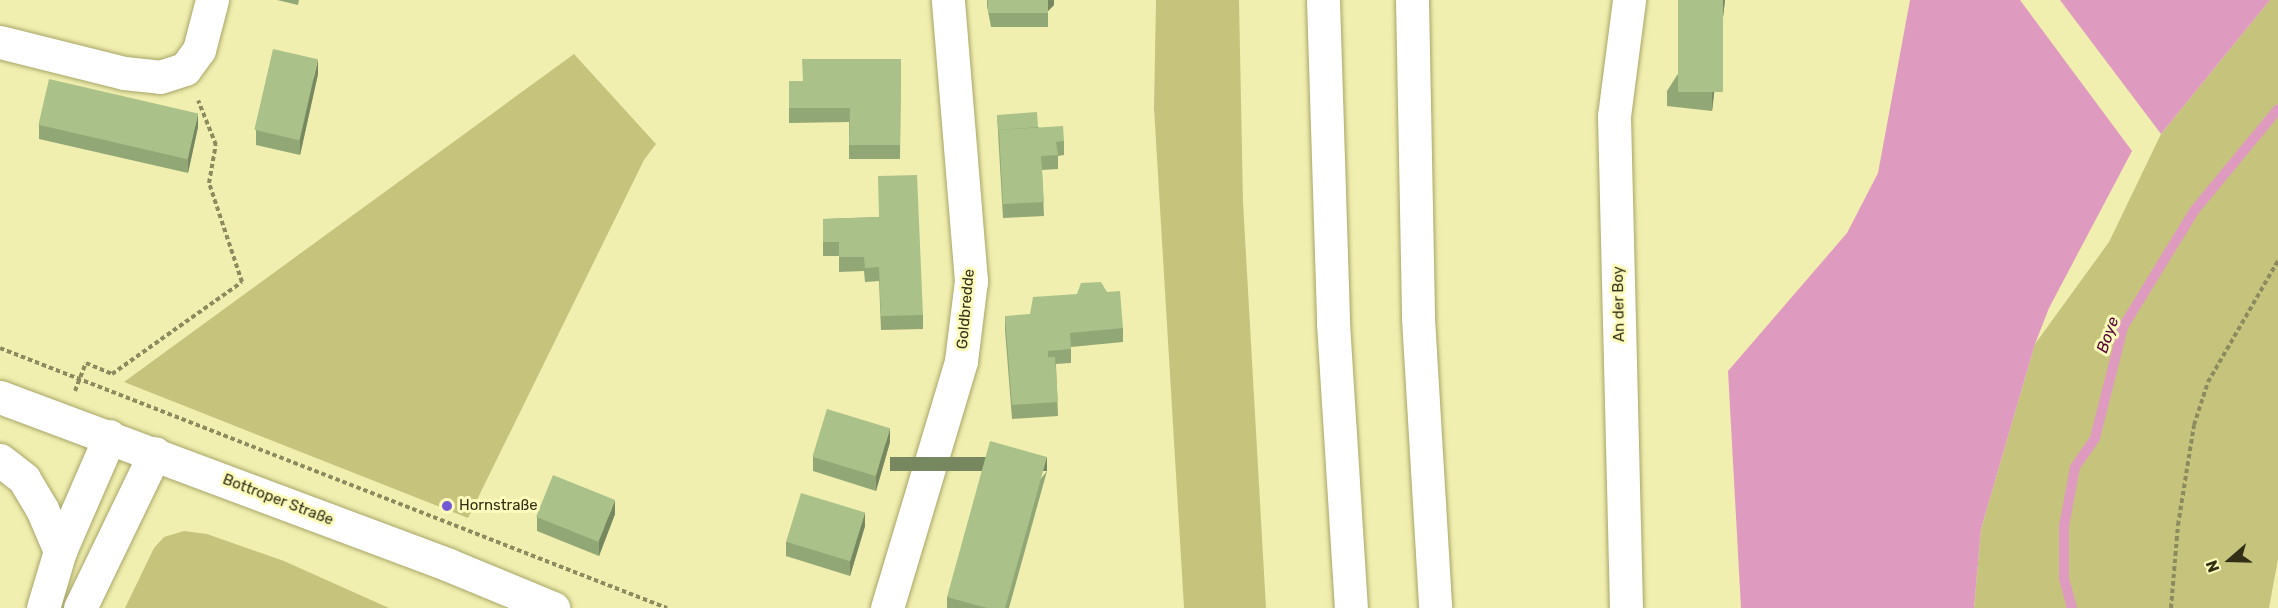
<!DOCTYPE html>
<html>
<head>
<meta charset="utf-8">
<style>
	body { margin:0 }
	#map { position:relative; width:2278px; height:608px; overflow:hidden; background:#f0efaf; font-family:Rubik,sans-serif }
	div>[style] { position:absolute }
	[style*='--x'] { left:calc(var(--x)*1px); top:calc(var(--y)*1px); width:calc(var(--w)*1px); rotate:calc(var(--a)*1deg) }
	.green>* { inset:0; background:#c6c37d }
	.water>* { inset:0; background:#df9bbf }
	.stream>* { height:10px; margin:-5px; padding:0 5px; transform-origin:5px; border-radius:5px; background:#df9bbf }
	.path>* { height:4px; margin-top:-2px; transform-origin:0; background:repeating-linear-gradient(90deg,#8c8b5f 0 4.5px,transparent 0 7.5px) }
	.roads { filter:drop-shadow(0 0 2px #a7a568) drop-shadow(0 0 2px #a7a568) }
	.minor>* { height:33px; margin:-16.5px; padding:0 16.5px; transform-origin:16.5px; border-radius:16.5px; background:#fff }
	.major>* { height:33px; margin:-16.5px; padding:0 16.5px; transform-origin:16.5px; border-radius:16.5px; background:#fff }
	.highway>* { height:33px; margin:-16.5px; padding:0 16.5px; transform-origin:16.5px; border-radius:16.5px; background:#fff }
	.wall>* { inset:0; background:#92a776 }
	.shaded-wall>* { inset:0; background:#778860; transform-origin:0 0 }
	.building>* { inset:0; background:#aac289; transform-origin:0 0 }
	.dots>* { width:16px; height:16px; translate:-50% -50%; box-sizing:border-box; border:3px solid #fefcbc; border-radius:50% }
	span { translate:-50% -50%; white-space:nowrap; text-align:center; line-height:1.15; -webkit-text-stroke:6px #fefcbc; paint-order:stroke }
	.street-label { font-size:15px; color:#313016 }
	.poi-label { font-size:15px; color:#313016 }
	.left { translate:0 -50%; text-align:left }
	.water-label { font-size:16px; color:#530138; font-style:italic }
	.north { position:absolute; left:2200px; top:530px; width:60px; height:60px; -webkit-text-stroke:4px #fefcbc; paint-order:stroke; rotate:250deg; font-size:16px; font-weight:700; line-height:24px; text-align:center; color:#313016 }
	.north::after { content:''; display:block; margin:auto; width:21px; height:27px; background:#313016; clip-path:polygon(50% 0,100% 100%,50% 72%,0 100%) }
</style>
</head>
<body>
<div id="map">
	<div class="green">
		<div style="clip-path:polygon(1156px 0,1239px 0,1243px 202px,1266px 608px,1184px 608px,1154px 108px)"></div>
		<div style="clip-path:polygon(2270px 0,2278px 0,2278px 559px,2269px 608px,1974px 608px,1981px 529px,2035px 344px,2109px 242px,2161px 134px)"></div>
		<div style="clip-path:polygon(574px 54px,656px 144px,644px 160px,468px 518px,124px 382px)"></div>
		<div style="clip-path:polygon(184px 531px,207px 534px,284px 561px,389px 608px,125px 608px,154px 548px,164px 537px)"></div>
	</div>
	<div class="water">
		<div style="clip-path:polygon(1910px 0,2020px 0,2132px 151px,2049px 308px,2035px 344px,1981px 529px,1974px 608px,1741px 608px,1728px 371px,1847px 233px,1878px 173px)"></div>
		<div style="clip-path:polygon(2060px 0,2270px 0,2161px 134px)"></div>
	</div>
	<div class="stream">
		<div style="--x:2072;--y:608;--w:30;--a:-105"></div>
		<div style="--x:2064;--y:579;--w:53;--a:-90"></div>
		<div style="--x:2064;--y:526;--w:60;--a:-79.4"></div>
		<div style="--x:2075;--y:467;--w:35;--a:-55"></div>
		<div style="--x:2095;--y:438;--w:114;--a:-75.8"></div>
		<div style="--x:2123;--y:327;--w:136;--a:-58.5"></div>
		<div style="--x:2194;--y:211;--w:132;--a:-50.5"></div>
	</div>
	<div class="path">
		<div style="--x:0;--y:348;--w:716;--a:21.3"></div>
		<div style="--x:75;--y:391;--w:30;--a:-69"></div>
		<div style="--x:86;--y:363;--w:28;--a:23"></div>
		<div style="--x:112;--y:374;--w:159;--a:-35.3"></div>
		<div style="--x:242;--y:282;--w:104;--a:-108.4"></div>
		<div style="--x:209;--y:183;--w:39;--a:-80"></div>
		<div style="--x:216;--y:145;--w:48;--a:-111.8"></div>
		<div style="--x:2171;--y:608;--w:83;--a:-85.2"></div>
		<div style="--x:2178;--y:525;--w:101;--a:-80.9"></div>
		<div style="--x:2194;--y:425;--w:45;--a:-72"></div>
		<div style="--x:2208;--y:382;--w:140;--a:-60"></div>
	</div>
	<div class="roads">
		<div class="minor">
			<div style="--x:0;--y:42;--w:128;--a:14"></div>
			<div style="--x:124;--y:73;--w:36;--a:6"></div>
			<div style="--x:160;--y:77;--w:26;--a:-18"></div>
			<div style="--x:185;--y:69;--w:24;--a:-54"></div>
			<div style="--x:199;--y:50;--w:52;--a:-75.4"></div>
			<div style="--x:43;--y:608;--w:59;--a:-73.4"></div>
			<div style="--x:60;--y:551;--w:125;--a:-66.5"></div>
			<div style="--x:80;--y:608;--w:172;--a:-64.2"></div>
			<div style="--x:887;--y:608;--w:258;--a:-73.3"></div>
			<div style="--x:961;--y:361;--w:81;--a:-82.9"></div>
			<div style="--x:971;--y:281;--w:282;--a:-94.7"></div>
			<div style="--x:1626;--y:608;--w:492;--a:-91.4"></div>
			<div style="--x:1614;--y:116;--w:117;--a:-82.6"></div>
		</div>
		<div class="major">
			<div style="--x:0;--y:397;--w:479;--a:20.5"></div>
			<div style="--x:449;--y:565;--w:113;--a:22.5"></div>
			<div style="--x:0;--y:460;--w:31;--a:38"></div>
			<div style="--x:24;--y:479;--w:35;--a:59"></div>
			<div style="--x:42;--y:509;--w:46;--a:66.8"></div>
		</div>
		<div class="highway">
			<div style="--x:1323;--y:0;--w:323;--a:88.2"></div>
			<div style="--x:1333;--y:323;--w:286;--a:86.4"></div>
			<div style="--x:1412;--y:0;--w:318;--a:88.9"></div>
			<div style="--x:1418;--y:318;--w:290;--a:86.6"></div>
		</div>
	</div>
	<div class="wall">
		<div style="clip-path:polygon(277px 0,299px 0,298px 5px)"></div>
		<div style="clip-path:polygon(987px 0,1054px 0,1054px 5px,1048px 11px,1048px 27px,991px 27px,987px 6px)"></div>
		<div style="clip-path:polygon(1725px 0,1712px 111px,1667px 106px,1667px 91px)"></div>
		<div style="clip-path:polygon(901px 59px,900px 159px,849px 159px,849px 122px,789px 123px,789px 81px,803px 81px)"></div>
		<div style="clip-path:polygon(318px 74px,300px 155px,256px 145px,256px 130px)"></div>
		<div style="clip-path:polygon(997px 115px,1038px 127px,1064px 141px,1064px 155px,1058px 156px,1058px 169px,1042px 170px,1044px 216px,1003px 218px)"></div>
		<div style="clip-path:polygon(39px 125px,198px 127px,188px 173px,39px 139px)"></div>
		<div style="clip-path:polygon(879px 217px,923px 315px,923px 329px,881px 330px,879px 281px,865px 282px,864px 271px,839px 272px,839px 256px,823px 256px,823px 219px)"></div>
		<div style="clip-path:polygon(1005px 316px,1123px 328px,1123px 342px,1071px 347px,1071px 363px,1056px 364px,1058px 416px,1012px 419px,1005px 330px)"></div>
		<div style="clip-path:polygon(890px 442px,876px 491px,813px 471px,813px 457px)"></div>
		<div style="clip-path:polygon(1047px 471px,1009px 608px,947px 608px,947px 597px)"></div>
		<div style="clip-path:polygon(615px 514px,599px 556px,537px 531px,537px 517px)"></div>
		<div style="clip-path:polygon(865px 526px,850px 576px,786px 556px,786px 542px)"></div>
	</div>
	<div class="shaded-wall">
		<div style="clip-path:polygon(1048px 0,1054px 0,1054px 5px,1048px 11px)"></div>
		<div style="clip-path:polygon(1723px 0,1725px 0,1712px 111px,1712px 97px)"></div>
		<div style="clip-path:polygon(318px 59px,318px 74px,300px 155px,300px 140px)"></div>
		<div style="clip-path:polygon(198px 113px,198px 127px,188px 173px,188px 159px)"></div>
		<div style="clip-path:polygon(890px 428px,890px 442px,876px 491px,876px 476px)"></div>
		<div style="left:1047px;top:457px;width:14px;height:157px;rotate:90deg"></div>
		<div style="clip-path:polygon(615px 500px,615px 514px,599px 556px,599px 541px)"></div>
		<div style="clip-path:polygon(865px 512px,865px 526px,850px 576px,850px 561px)"></div>
	</div>
	<div class="building">
		<div style="left:988px;top:0;width:60px;height:13px"></div>
		<div style="left:1678px;top:0;width:45px;height:92px"></div>
		<div style="left:273px;top:49px;width:46px;height:83px;rotate:13deg"></div>
		<div style="clip-path:polygon(802px 59px,901px 59px,900px 145px,849px 145px,850px 108px,789px 108px,789px 81px,803px 81px)"></div>
		<div style="left:49px;top:79px;width:153px;height:47px;rotate:13deg"></div>
		<div style="clip-path:polygon(1037px 112px,1038px 127px,999px 130px,999px 136px,997px 115px)"></div>
		<div style="clip-path:polygon(1063px 126px,1064px 141px,1056px 142px,1058px 155px,1041px 156px,1044px 202px,1003px 204px,999px 130px)"></div>
		<div style="clip-path:polygon(917px 175px,923px 315px,881px 316px,879px 267px,865px 268px,864px 257px,839px 257px,839px 242px,823px 242px,823px 219px,879px 217px,878px 176px)"></div>
		<div style="clip-path:polygon(1101px 282px,1107px 292px,1120px 291px,1123px 328px,1070px 333px,1071px 349px,1048px 351px,1048px 357px,1055px 357px,1058px 402px,1012px 405px,1005px 316px,1030px 314px,1033px 297px,1077px 294px,1081px 283px)"></div>
		<div style="left:827px;top:409px;width:66px;height:50px;rotate:17deg"></div>
		<div style="clip-path:polygon(990px 441px,1047px 457px,1005px 608px,987px 608px,947px 597px)"></div>
		<div style="left:553px;top:475px;width:67px;height:45px;rotate:22deg"></div>
		<div style="left:801px;top:493px;width:67px;height:51px;rotate:17deg"></div>
	</div>
	<div class="dots">
		<div style="left:447px;top:506px;background:#705bd5"></div>
	</div>
	<div class="street-label">
		<span style="left:1619px;top:304px;rotate:-91deg">An der Boy</span>
		<span style="left:966px;top:309px;rotate:-85deg">Goldbredde</span>
		<span style="left:278px;top:500px;rotate:21deg">Bottroper Straße</span>
	</div>
	<div class="poi-label">
		<span class="left" style="left:459px;top:506px">Hornstraße</span>
	</div>
	<div class="water-label">
		<span style="left:2108px;top:335px;rotate:-71deg">Boye</span>
	</div>
	<div class="north">N</div>
</div>
</body>
</html>
